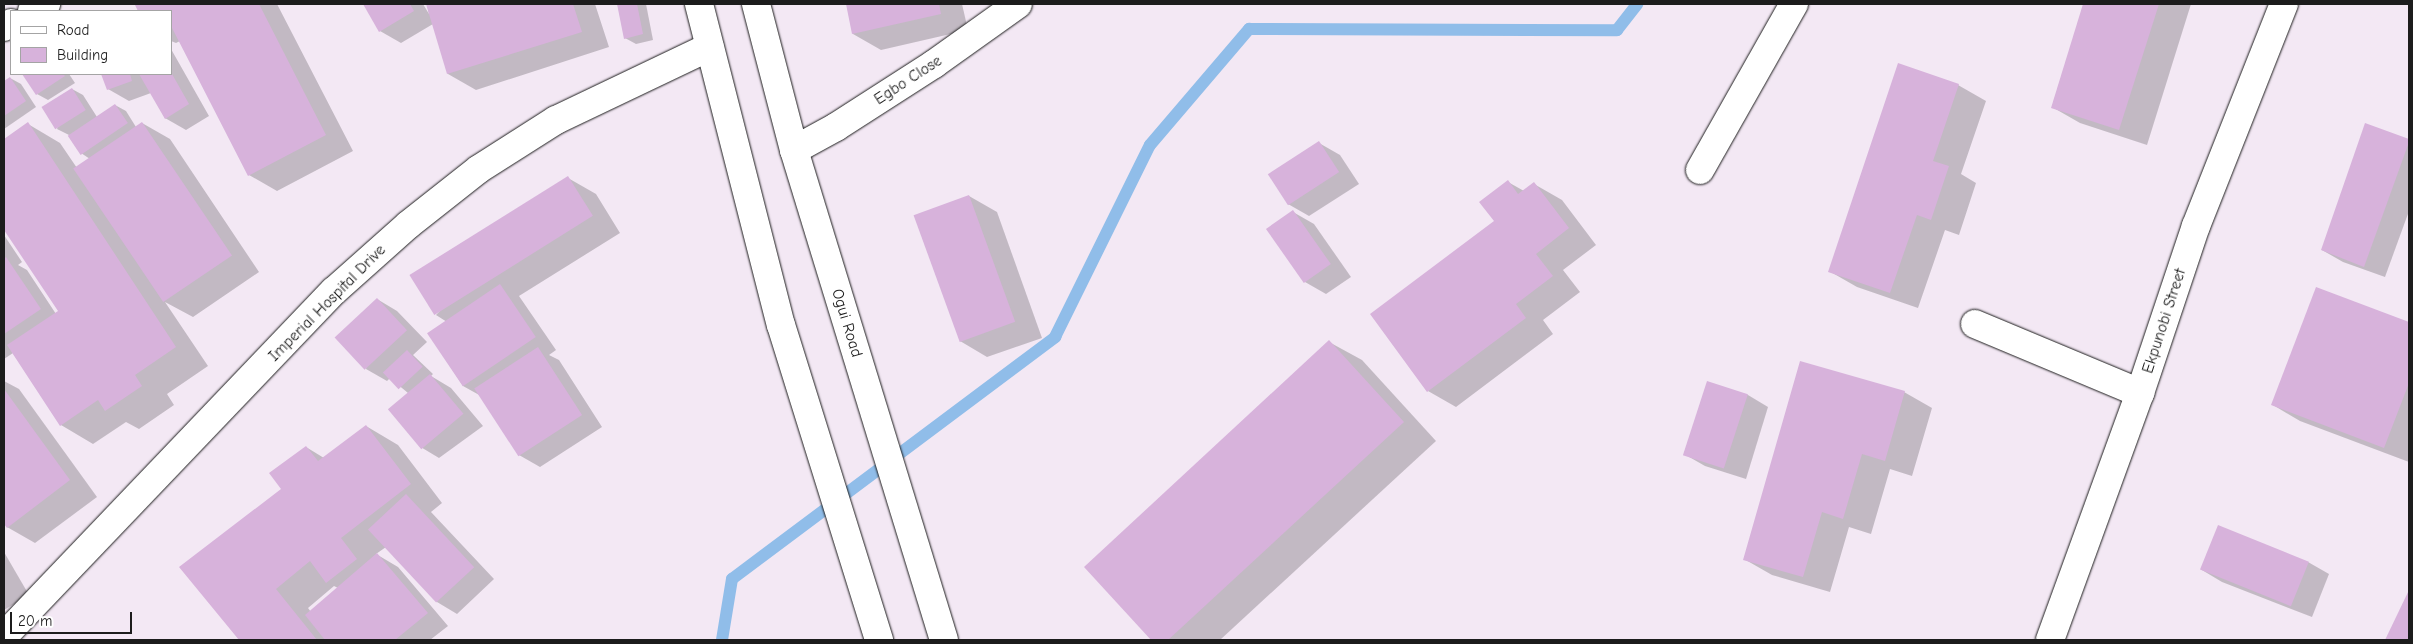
<!DOCTYPE html>
<html>
<head>
<meta charset="utf-8">
<style>
	body { margin:0 }
	#map { position:relative; width:2413px; height:644px; overflow:hidden; background:#f3e8f4; font-family:"Comic Neue",sans-serif }
	div>[style] { position:absolute }
	[style*='--x'] { left:calc(var(--x)*1px); top:calc(var(--y)*1px); width:calc(var(--w)*1px); rotate:calc(var(--a)*1deg) }
	.shadow>* { inset:0; background:#0003 }
	.stream>* { height:12px; margin:-6px; padding:0 6px; transform-origin:6px; border-radius:6px; background:#90bde9 }
	.building>* { inset:0; background:#d7b2db; transform-origin:0 0 }
	.roads { filter:drop-shadow(0 0 1px #1c1c1c) drop-shadow(0 0 1px #1c1c1c) }
	.street>* { height:28px; margin:-14px; padding:0 14px; transform-origin:14px; border-radius:14px; background:#fff }
	.primary>* { height:28px; margin:-14px; padding:0 14px; transform-origin:14px; border-radius:14px; background:#fff }
	span { translate:-50% -50%; white-space:nowrap; text-align:center; line-height:1.15; -webkit-text-stroke:4.5px #fff; paint-order:stroke }
	.street-label { font-size:16px; color:#1c1c1c }
	.frame { position:absolute; inset:0; border:5px solid #1c1c1c; pointer-events:none }
	.legend { position:absolute; left:10px; top:10px; width:162px; height:65px; box-sizing:border-box; background:#fff; border:1px solid #a4a4a4; margin:0; padding:6px 9px; list-style:none; font-size:15px; color:#1c1c1c }
	.legend li { display:flex; align-items:center; gap:10px; height:25px }
	.legend b { width:25px; border:1px solid #a4a4a4 }
	.scale { position:absolute; left:10px; top:612px; width:122px; height:22px; box-sizing:border-box; border:2px solid #1c1c1c; border-top:0; padding-left:6px; font-size:15px; line-height:18px; white-space:nowrap; color:#1c1c1c; -webkit-text-stroke:4px #fff; paint-order:stroke }
</style>
</head>
<body>
<div id="map">
	<div class="shadow">
		<div style="clip-path:polygon(141px 4px,277px 4px,353px 151px,277px 191px,249px 175px,180px 41px,176px 43px,171px 41px,171px 11px,140px 11px,137px 6px)"></div>
		<div style="clip-path:polygon(365px 4px,423px 4px,429px 14px,427px 4px,595px 4px,609px 47px,476px 90px,448px 74px,433px 24px,401px 43px,380px 31px)"></div>
		<div style="clip-path:polygon(618px 4px,646px 4px,653px 40px,636px 44px,625px 38px)"></div>
		<div style="clip-path:polygon(847px 4px,962px 4px,968px 30px,881px 50px,853px 34px)"></div>
		<div style="clip-path:polygon(2084px 4px,2191px 4px,2147px 145px,2080px 123px,2052px 107px)"></div>
		<div style="clip-path:polygon(171px 49px,209px 116px,186px 130px,165px 118px,151px 93px,129px 101px,108px 89px,102px 74px,171px 74px)"></div>
		<div style="clip-path:polygon(24px 74px,69px 74px,75px 83px,48px 100px,37px 94px)"></div>
		<div style="clip-path:polygon(10px 78px,21px 84px,36px 107px,4px 129px,4px 82px)"></div>
		<div style="clip-path:polygon(1958px 85px,1986px 101px,1961px 174px,1976px 183px,1959px 235px,1945px 230px,1918px 308px,1857px 287px,1829px 271px)"></div>
		<div style="clip-path:polygon(72px 89px,83px 95px,97px 117px,115px 105px,126px 111px,136px 127px,142px 123px,170px 139px,259px 272px,193px 317px,165px 302px,208px 366px,167px 394px,174px 405px,139px 429px,126px 422px,93px 444px,61px 425px,13px 353px,4px 359px,4px 235px,22px 262px,18px 265px,27px 270px,56px 314px,59px 311px,4px 228px,4px 140px,28px 124px,60px 143px,77px 168px,90px 159px,81px 153px,69px 135px,57px 129px)"></div>
		<div style="clip-path:polygon(2366px 125px,2409px 140px,2409px 211px,2385px 277px,2343px 262px,2322px 250px)"></div>
		<div style="clip-path:polygon(1319px 143px,1340px 155px,1359px 184px,1309px 216px,1288px 204px,1270px 174px)"></div>
		<div style="clip-path:polygon(568px 178px,596px 194px,620px 233px,519px 296px,556px 350px,549px 355px,559px 360px,602px 427px,540px 467px,519px 455px,481px 396px,463px 386px,429px 334px,447px 322px,436px 315px)"></div>
		<div style="clip-path:polygon(1508px 182px,1524px 191px,1534px 184px,1562px 200px,1596px 245px,1563px 270px,1580px 292px,1543px 320px,1553px 334px,1456px 407px,1428px 391px,1495px 221px)"></div>
		<div style="clip-path:polygon(969px 196px,997px 212px,1042px 338px,987px 357px,960px 341px)"></div>
		<div style="clip-path:polygon(1293px 212px,1314px 224px,1351px 277px,1326px 294px,1305px 282px,1268px 230px)"></div>
		<div style="clip-path:polygon(2317px 289px,2409px 324px,2409px 462px,2300px 421px,2273px 405px)"></div>
		<div style="clip-path:polygon(377px 299px,397px 311px,427px 342px,413px 355px,433px 374px,431px 376px,451px 388px,483px 426px,439px 458px,419px 446px,408px 393px,390px 378px,387px 381px,366px 369px)"></div>
		<div style="clip-path:polygon(1329px 342px,1362px 360px,1436px 441px,1220px 640px,1153px 640px,1086px 567px)"></div>
		<div style="clip-path:polygon(4px 381px,19px 389px,97px 497px,35px 543px,7px 527px,4px 522px)"></div>
		<div style="clip-path:polygon(1708px 383px,1748px 395px,1768px 407px,1746px 479px,1705px 466px,1684px 454px)"></div>
		<div style="clip-path:polygon(1904px 392px,1932px 408px,1912px 476px,1890px 469px,1871px 534px,1849px 527px,1830px 592px,1772px 575px,1744px 559px)"></div>
		<div style="clip-path:polygon(evenodd,366px 426px,398px 445px,442px 503px,431px 512px,494px 579px,457px 614px,437px 602px,386px 547px,376px 554px,398px 567px,448px 626px,430px 640px,240px 640px,181px 567px,283px 489px,306px 447px,324px 458px,366px 426px,334px 586px,338px 588px,311px 612px,308px 608px,334px 586px)"></div>
		<div style="clip-path:polygon(4px 552px,29px 595px,4px 610px)"></div>
		<div style="clip-path:polygon(2308px 562px,2329px 574px,2312px 617px,2222px 582px,2202px 570px)"></div>
		<div style="clip-path:polygon(2409px 593px,2409px 640px,2387px 640px)"></div>
	</div>
	<div class="stream">
		<div style="--x:722;--y:640;--w:62;--a:-80.7"></div>
		<div style="--x:732;--y:579;--w:404;--a:-36.8"></div>
		<div style="--x:1055;--y:337;--w:214;--a:-63.7"></div>
		<div style="--x:1150;--y:145;--w:153;--a:-49.5"></div>
		<div style="--x:1249;--y:29;--w:368;--a:0.2"></div>
		<div style="--x:1617;--y:30;--w:33;--a:-52"></div>
	</div>
	<div class="building">
		<div style="clip-path:polygon(138px 4px,259px 4px,326px 135px,248px 176px,171px 26px,171px 11px,138px 11px,135px 5px)"></div>
		<div style="clip-path:polygon(363px 4px,410px 4px,414px 11px,379px 32px)"></div>
		<div style="clip-path:polygon(426px 4px,573px 4px,582px 32px,447px 74px)"></div>
		<div style="clip-path:polygon(617px 4px,637px 4px,643px 34px,624px 39px)"></div>
		<div style="clip-path:polygon(846px 4px,939px 4px,941px 14px,852px 34px)"></div>
		<div style="clip-path:polygon(2083px 4px,2159px 4px,2119px 130px,2051px 108px)"></div>
		<div style="clip-path:polygon(1898px 63px,1959px 84px,1933px 161px,1949px 166px,1931px 220px,1917px 215px,1890px 293px,1828px 272px)"></div>
		<div style="clip-path:polygon(22px 74px,63px 74px,65px 76px,36px 95px)"></div>
		<div style="clip-path:polygon(101px 74px,130px 74px,132px 81px,107px 90px)"></div>
		<div style="clip-path:polygon(139px 74px,172px 74px,189px 104px,165px 119px)"></div>
		<div style="clip-path:polygon(10px 77px,26px 101px,4px 116px,4px 81px)"></div>
		<div style="left:72px;top:88px;width:26px;height:36px;rotate:58deg"></div>
		<div style="left:115px;top:104px;width:23px;height:57px;rotate:56deg"></div>
		<div style="clip-path:polygon(28px 122px,176px 347px,135px 375px,142px 386px,105px 411px,98px 400px,60px 426px,7px 345px,58px 311px,4px 230px,4px 139px)"></div>
		<div style="left:142px;top:122px;width:161px;height:83px;rotate:56deg"></div>
		<div style="clip-path:polygon(2365px 123px,2409px 139px,2409px 142px,2364px 267px,2321px 250px)"></div>
		<div style="left:1319px;top:141px;width:37px;height:61px;rotate:57deg"></div>
		<div style="left:568px;top:176px;width:47px;height:187px;rotate:58deg"></div>
		<div style="clip-path:polygon(1508px 180px,1518px 194px,1534px 182px,1569px 228px,1536px 254px,1553px 276px,1516px 304px,1526px 318px,1427px 392px,1370px 314px,1494px 221px,1479px 202px)"></div>
		<div style="left:969px;top:195px;width:135px;height:59px;rotate:70deg"></div>
		<div style="left:1293px;top:210px;width:66px;height:33px;rotate:55deg"></div>
		<div style="clip-path:polygon(6px 257px,41px 309px,4px 334px,4px 259px)"></div>
		<div style="left:500px;top:284px;width:64px;height:88px;rotate:56deg"></div>
		<div style="clip-path:polygon(2316px 287px,2409px 322px,2409px 383px,2384px 448px,2271px 405px)"></div>
		<div style="left:377px;top:298px;width:44px;height:58px;rotate:47deg"></div>
		<div style="clip-path:polygon(1329px 340px,1404px 422px,1168px 640px,1151px 640px,1084px 567px)"></div>
		<div style="left:538px;top:347px;width:81px;height:76px;rotate:57deg"></div>
		<div style="left:407px;top:350px;width:23px;height:33px;rotate:47deg"></div>
		<div style="clip-path:polygon(1800px 361px,1905px 391px,1885px 461px,1862px 454px,1843px 519px,1822px 512px,1803px 577px,1743px 560px)"></div>
		<div style="left:430px;top:374px;width:52px;height:55px;rotate:50deg"></div>
		<div style="left:1707px;top:381px;width:43px;height:78px;rotate:18deg"></div>
		<div style="clip-path:polygon(4px 389px,70px 480px,7px 528px,4px 524px)"></div>
		<div style="clip-path:polygon(366px 425px,411px 484px,341px 538px,357px 559px,326px 583px,310px 561px,276px 589px,317px 640px,239px 640px,179px 567px,281px 489px,269px 473px,306px 446px,318px 461px)"></div>
		<div style="left:406px;top:494px;width:100px;height:52px;rotate:47deg"></div>
		<div style="left:2218px;top:525px;width:98px;height:48px;rotate:22deg"></div>
		<div style="clip-path:polygon(377px 553px,428px 613px,395px 640px,325px 640px,305px 615px)"></div>
		<div style="clip-path:polygon(2409px 590px,2409px 640px,2385px 640px)"></div>
	</div>
	<div class="roads">
		<div class="street">
			<div style="--x:32;--y:11;--w:16;--a:-27"></div>
			<div style="--x:4;--y:27;--w:8;--a:-30"></div>
			<div style="--x:794;--y:150;--w:48;--a:-28.7"></div>
			<div style="--x:836;--y:127;--w:117;--a:-32.7"></div>
			<div style="--x:934;--y:64;--w:103;--a:-35.5"></div>
			<div style="--x:1700;--y:170;--w:191;--a:-60.5"></div>
			<div style="--x:1975;--y:324;--w:179;--a:22.7"></div>
			<div style="--x:4;--y:636;--w:477;--a:-46.3"></div>
			<div style="--x:334;--y:291;--w:99;--a:-41.7"></div>
			<div style="--x:408;--y:225;--w:90;--a:-38.3"></div>
			<div style="--x:479;--y:169;--w:91;--a:-32.5"></div>
			<div style="--x:556;--y:120;--w:170;--a:-25.5"></div>
			<div style="--x:2050;--y:640;--w:263;--a:-70"></div>
			<div style="--x:2140;--y:393;--w:176;--a:-71.5"></div>
			<div style="--x:2196;--y:226;--w:239;--a:-68.4"></div>
		</div>
		<div class="primary">
			<div style="--x:699;--y:4;--w:331;--a:75.7"></div>
			<div style="--x:781;--y:325;--w:330;--a:72.7"></div>
			<div style="--x:756;--y:4;--w:151;--a:75.4"></div>
			<div style="--x:794;--y:150;--w:512;--a:72.98"></div>
		</div>
	</div>
	<div class="street-label">
		<span style="left:908px;top:80px;rotate:-33deg">Egbo Close</span>
		<span style="left:327px;top:303px;rotate:-45deg">Imperial Hospital Drive</span>
		<span style="left:2164px;top:321px;rotate:-72deg">Ekpunobi Street</span>
		<span style="left:847px;top:323px;rotate:73deg">Ogui Road</span>
	</div>
	<div class="frame"></div>
	<ul class="legend">
	<li><b style="height:6px;background:#fff"></b>Road</li>
	<li><b style="height:14px;background:#d7b2db"></b>Building</li>
	</ul>
	<div class="scale">20 m</div>
</div>
</body>
</html>
